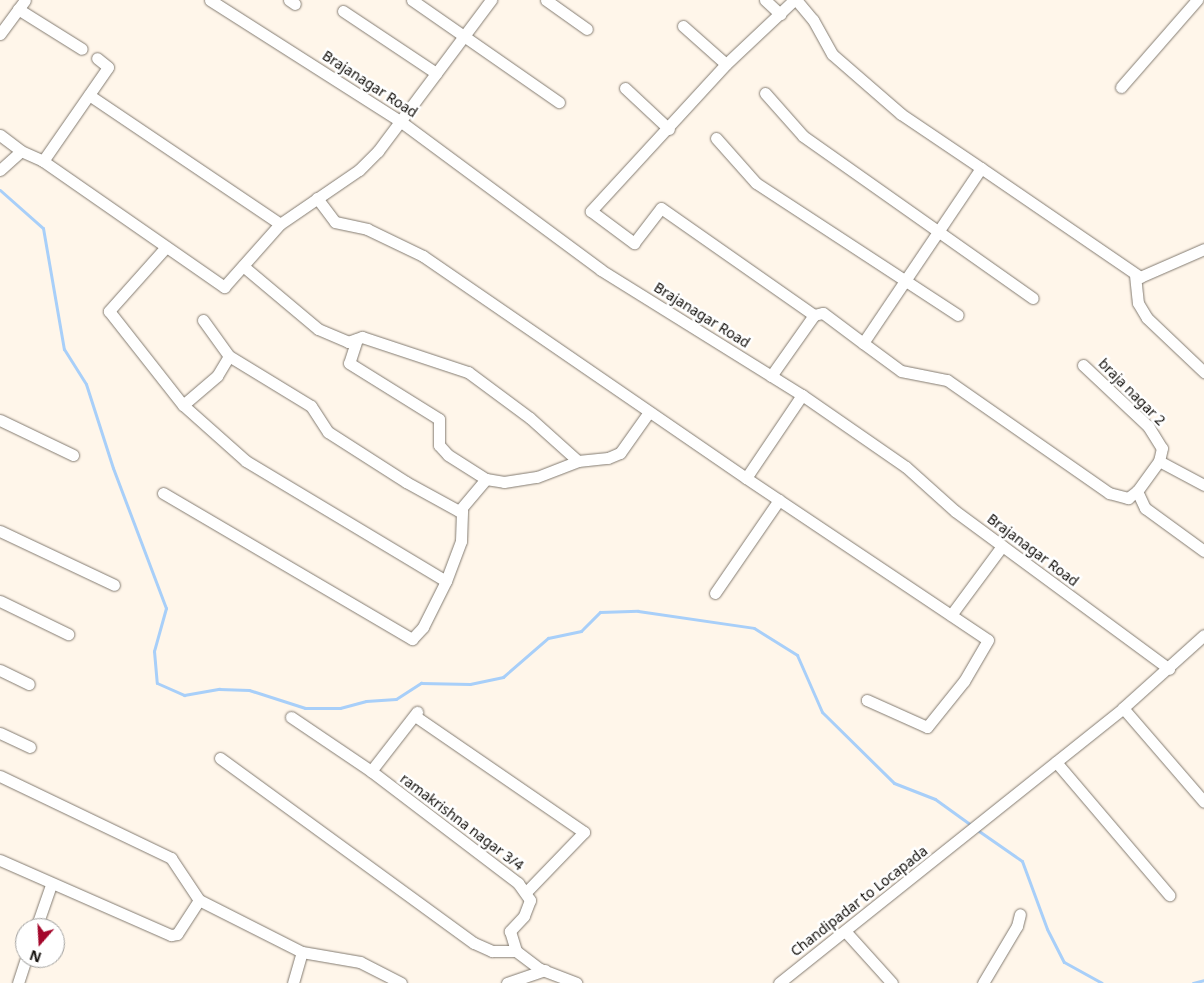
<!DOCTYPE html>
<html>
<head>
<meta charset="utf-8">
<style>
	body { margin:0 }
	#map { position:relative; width:1204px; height:983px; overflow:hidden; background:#fff6ea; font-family:"Noto Sans",sans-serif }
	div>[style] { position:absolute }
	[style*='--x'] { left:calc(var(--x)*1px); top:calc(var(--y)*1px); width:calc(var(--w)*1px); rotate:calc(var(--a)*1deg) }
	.stream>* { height:3px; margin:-1.5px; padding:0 1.5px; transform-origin:1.5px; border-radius:1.5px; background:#a8cff9 }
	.roads { filter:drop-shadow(0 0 1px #837b71) drop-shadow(0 0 1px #837b71) }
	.minor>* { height:11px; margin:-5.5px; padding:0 5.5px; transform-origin:5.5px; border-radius:5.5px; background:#fff }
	span { translate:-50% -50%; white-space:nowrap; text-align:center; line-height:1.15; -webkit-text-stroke:5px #fff; paint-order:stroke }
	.street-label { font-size:14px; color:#110e0a }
	.north { position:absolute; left:15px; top:918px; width:50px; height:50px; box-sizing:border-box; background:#fff; border:1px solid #a09f9d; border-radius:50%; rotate:199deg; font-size:14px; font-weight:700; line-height:20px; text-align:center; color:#110e0a }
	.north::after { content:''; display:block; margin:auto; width:18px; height:22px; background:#a4072b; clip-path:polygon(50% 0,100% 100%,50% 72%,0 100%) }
</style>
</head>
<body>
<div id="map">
	<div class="stream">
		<div style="--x:0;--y:190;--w:57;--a:41.5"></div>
		<div style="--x:43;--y:228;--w:123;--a:80.2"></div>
		<div style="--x:64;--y:349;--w:41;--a:57.8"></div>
		<div style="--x:86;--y:384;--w:88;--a:72.2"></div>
		<div style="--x:113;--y:468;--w:150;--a:69.3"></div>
		<div style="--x:166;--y:608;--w:45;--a:105.6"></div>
		<div style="--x:154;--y:651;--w:32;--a:85"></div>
		<div style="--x:157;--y:683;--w:30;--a:24"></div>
		<div style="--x:184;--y:695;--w:36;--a:-10"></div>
		<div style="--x:219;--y:689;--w:30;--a:2"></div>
		<div style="--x:249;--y:690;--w:59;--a:17.8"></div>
		<div style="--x:305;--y:708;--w:35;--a:0"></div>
		<div style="--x:340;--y:708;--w:27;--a:-15"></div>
		<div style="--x:366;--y:701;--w:30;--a:-4"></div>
		<div style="--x:396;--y:699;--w:30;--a:-33"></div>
		<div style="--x:421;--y:683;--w:49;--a:1.2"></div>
		<div style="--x:470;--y:684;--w:34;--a:-12"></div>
		<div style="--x:503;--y:677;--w:60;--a:-40.9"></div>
		<div style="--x:548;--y:638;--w:34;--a:-12"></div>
		<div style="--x:581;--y:631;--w:27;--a:-45"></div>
		<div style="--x:600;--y:612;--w:38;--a:-2"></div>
		<div style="--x:638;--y:611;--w:117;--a:8.3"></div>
		<div style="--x:754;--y:628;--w:51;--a:32.1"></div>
		<div style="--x:797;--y:655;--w:62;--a:66.3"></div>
		<div style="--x:822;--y:712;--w:101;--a:44.6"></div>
		<div style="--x:894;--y:783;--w:44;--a:21.3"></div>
		<div style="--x:935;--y:799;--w:44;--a:35.8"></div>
		<div style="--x:976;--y:829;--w:56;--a:34.8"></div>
		<div style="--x:1022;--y:861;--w:72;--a:69.8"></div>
		<div style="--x:1047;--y:929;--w:37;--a:63"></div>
		<div style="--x:1064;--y:962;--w:43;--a:28.9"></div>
		<div style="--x:1193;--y:983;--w:11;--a:-15"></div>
	</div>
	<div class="roads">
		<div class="minor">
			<div style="--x:210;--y:0;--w:225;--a:32.5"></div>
			<div style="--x:400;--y:121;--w:250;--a:36.5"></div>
			<div style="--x:601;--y:270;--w:237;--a:31.9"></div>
			<div style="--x:802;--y:395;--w:126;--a:34.7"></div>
			<div style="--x:906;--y:467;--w:66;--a:41.9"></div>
			<div style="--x:955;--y:511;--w:266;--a:36.4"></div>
			<div style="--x:289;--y:0;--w:7;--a:34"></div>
			<div style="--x:412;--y:0;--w:179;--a:34.8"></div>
			<div style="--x:546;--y:0;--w:50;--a:35.3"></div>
			<div style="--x:765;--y:0;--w:21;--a:43"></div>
			<div style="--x:794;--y:0;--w:93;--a:136.7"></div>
			<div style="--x:726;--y:64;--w:200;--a:132.6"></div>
			<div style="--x:591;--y:211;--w:54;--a:36.7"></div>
			<div style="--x:634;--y:243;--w:44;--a:-52.4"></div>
			<div style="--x:661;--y:208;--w:187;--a:35"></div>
			<div style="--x:18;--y:9;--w:75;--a:32"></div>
			<div style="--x:343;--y:11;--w:112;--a:33.7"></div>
			<div style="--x:683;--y:26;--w:57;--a:41.5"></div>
			<div style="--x:0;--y:34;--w:42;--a:-53.7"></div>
			<div style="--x:1121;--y:87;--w:116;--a:-48.9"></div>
			<div style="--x:625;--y:88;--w:60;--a:43"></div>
			<div style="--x:765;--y:93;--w:57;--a:48.5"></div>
			<div style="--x:803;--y:136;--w:281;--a:35.2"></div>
			<div style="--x:89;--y:95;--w:230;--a:34"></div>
			<div style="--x:0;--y:135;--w:26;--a:37"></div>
			<div style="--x:716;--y:138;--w:60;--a:48.4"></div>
			<div style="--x:756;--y:183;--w:241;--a:33.2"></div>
			<div style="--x:43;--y:161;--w:114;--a:-55.3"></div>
			<div style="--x:108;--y:67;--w:14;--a:-141"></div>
			<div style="--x:981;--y:168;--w:193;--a:34.4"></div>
			<div style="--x:1140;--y:277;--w:70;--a:-23.6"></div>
			<div style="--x:0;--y:170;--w:28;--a:-42"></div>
			<div style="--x:21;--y:151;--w:24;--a:24"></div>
			<div style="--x:43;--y:161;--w:221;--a:34.8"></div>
			<div style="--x:224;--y:287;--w:84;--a:-48.4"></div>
			<div style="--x:280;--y:224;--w:96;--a:-34.4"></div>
			<div style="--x:359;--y:170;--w:27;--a:-45"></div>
			<div style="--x:378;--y:151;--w:189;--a:-53.2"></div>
			<div style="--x:317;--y:198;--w:30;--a:53"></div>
			<div style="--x:335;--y:222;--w:33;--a:12"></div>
			<div style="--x:367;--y:229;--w:62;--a:25.7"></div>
			<div style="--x:423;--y:256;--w:392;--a:34.5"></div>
			<div style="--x:746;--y:478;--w:100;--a:-56"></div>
			<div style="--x:166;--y:247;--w:86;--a:131.7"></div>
			<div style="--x:109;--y:311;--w:120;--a:51.8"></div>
			<div style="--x:183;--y:405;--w:84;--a:41.6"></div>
			<div style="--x:246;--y:461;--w:233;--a:31"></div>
			<div style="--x:243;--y:266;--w:98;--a:40"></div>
			<div style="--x:318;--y:329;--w:33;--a:23"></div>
			<div style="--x:348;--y:342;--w:15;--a:-20"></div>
			<div style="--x:362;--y:337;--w:112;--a:18.3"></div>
			<div style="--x:468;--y:372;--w:77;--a:36.6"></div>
			<div style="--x:530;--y:418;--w:64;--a:41.9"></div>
			<div style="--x:578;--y:461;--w:30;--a:-6"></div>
			<div style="--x:608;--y:458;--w:13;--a:-23"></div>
			<div style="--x:620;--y:453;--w:50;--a:-54.7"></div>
			<div style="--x:1135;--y:275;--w:28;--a:84"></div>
			<div style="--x:1138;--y:303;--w:17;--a:59"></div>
			<div style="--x:1147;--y:318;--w:79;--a:43.5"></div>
			<div style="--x:203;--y:320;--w:44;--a:54.2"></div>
			<div style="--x:229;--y:356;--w:96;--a:31.4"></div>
			<div style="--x:311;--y:406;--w:31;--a:57"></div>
			<div style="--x:328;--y:432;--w:93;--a:32.7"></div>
			<div style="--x:406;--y:482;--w:60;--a:28.7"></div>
			<div style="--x:459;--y:511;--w:42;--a:-49.8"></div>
			<div style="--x:357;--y:339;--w:25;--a:108"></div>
			<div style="--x:349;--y:363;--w:106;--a:31.9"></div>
			<div style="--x:439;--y:419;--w:26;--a:90"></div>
			<div style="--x:439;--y:445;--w:13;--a:48"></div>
			<div style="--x:448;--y:455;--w:45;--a:32.3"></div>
			<div style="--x:486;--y:479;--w:18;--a:9"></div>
			<div style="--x:504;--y:482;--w:33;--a:-9"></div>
			<div style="--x:537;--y:477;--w:44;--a:-21.3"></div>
			<div style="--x:863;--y:343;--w:47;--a:36.4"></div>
			<div style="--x:901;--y:371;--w:47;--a:11.1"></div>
			<div style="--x:947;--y:380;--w:198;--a:34.9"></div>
			<div style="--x:1109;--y:493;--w:20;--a:15"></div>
			<div style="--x:1128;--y:498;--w:11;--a:-38"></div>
			<div style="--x:1083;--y:365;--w:89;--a:43.2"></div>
			<div style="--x:1148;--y:426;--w:26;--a:58"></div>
			<div style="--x:1162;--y:448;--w:13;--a:103"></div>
			<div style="--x:1159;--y:461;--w:37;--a:126"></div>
			<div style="--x:1137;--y:491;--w:19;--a:65"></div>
			<div style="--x:1145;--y:508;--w:73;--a:36.1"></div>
			<div style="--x:771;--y:376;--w:75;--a:-54.8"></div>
			<div style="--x:814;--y:315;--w:9;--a:-13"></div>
			<div style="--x:823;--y:313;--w:50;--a:36.9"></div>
			<div style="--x:863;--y:343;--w:211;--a:-56"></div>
			<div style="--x:981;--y:168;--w:97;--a:-146"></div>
			<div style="--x:901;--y:114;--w:91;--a:-139"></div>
			<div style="--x:832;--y:54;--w:39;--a:-119"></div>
			<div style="--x:813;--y:20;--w:26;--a:-130"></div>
			<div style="--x:183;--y:405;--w:45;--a:-40.5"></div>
			<div style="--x:217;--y:376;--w:23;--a:-59"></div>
			<div style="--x:0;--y:420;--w:81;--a:25.6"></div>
			<div style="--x:1159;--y:461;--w:51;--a:28.1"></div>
			<div style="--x:746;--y:478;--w:291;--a:33.8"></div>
			<div style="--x:988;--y:640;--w:48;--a:120.3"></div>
			<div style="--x:964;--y:681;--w:59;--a:128.8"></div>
			<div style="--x:927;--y:727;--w:66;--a:-155.8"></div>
			<div style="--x:163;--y:493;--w:289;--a:30.4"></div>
			<div style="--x:412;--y:639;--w:16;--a:-47"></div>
			<div style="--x:423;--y:627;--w:51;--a:-63.4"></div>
			<div style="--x:446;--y:581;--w:43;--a:-69.4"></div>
			<div style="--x:461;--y:541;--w:31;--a:-88"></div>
			<div style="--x:0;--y:531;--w:126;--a:25.3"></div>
			<div style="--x:715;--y:593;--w:113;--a:-55.5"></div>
			<div style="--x:0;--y:601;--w:76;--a:25.9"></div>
			<div style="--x:951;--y:615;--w:86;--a:-53.5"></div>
			<div style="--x:0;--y:670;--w:32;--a:26"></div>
			<div style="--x:1123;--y:708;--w:124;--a:49.2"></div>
			<div style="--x:415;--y:716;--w:205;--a:34.5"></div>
			<div style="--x:584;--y:832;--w:83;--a:134"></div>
			<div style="--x:291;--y:717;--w:97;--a:34"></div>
			<div style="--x:371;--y:771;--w:185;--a:37.3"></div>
			<div style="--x:518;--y:883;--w:21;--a:55"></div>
			<div style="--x:530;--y:900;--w:17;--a:111"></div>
			<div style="--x:524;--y:916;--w:21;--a:133"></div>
			<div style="--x:510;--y:931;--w:21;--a:73"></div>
			<div style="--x:516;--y:951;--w:30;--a:37"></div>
			<div style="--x:540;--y:969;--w:39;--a:21"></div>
			<div style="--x:0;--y:733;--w:33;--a:25"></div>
			<div style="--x:220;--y:758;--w:314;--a:36.1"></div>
			<div style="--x:474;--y:943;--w:20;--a:24"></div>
			<div style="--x:492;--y:951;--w:24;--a:0"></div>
			<div style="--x:1056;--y:762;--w:175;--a:49.6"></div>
			<div style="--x:371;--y:771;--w:75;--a:-52.1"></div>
			<div style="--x:0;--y:776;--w:190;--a:25.6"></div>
			<div style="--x:171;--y:858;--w:50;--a:56.3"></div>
			<div style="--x:199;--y:900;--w:115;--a:26.8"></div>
			<div style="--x:302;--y:952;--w:59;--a:9.8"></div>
			<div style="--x:360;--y:962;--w:46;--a:27.1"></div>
			<div style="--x:0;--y:860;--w:187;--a:23.7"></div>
			<div style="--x:171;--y:935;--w:6;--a:-9"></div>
			<div style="--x:177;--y:934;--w:40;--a:-57.1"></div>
			<div style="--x:36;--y:928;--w:46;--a:-70.8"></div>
			<div style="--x:845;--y:931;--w:70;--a:47.9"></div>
			<div style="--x:18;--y:983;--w:26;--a:-72"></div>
			<div style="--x:293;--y:983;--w:32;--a:-74"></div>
			<div style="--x:507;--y:983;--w:40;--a:-18.9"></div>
			<div style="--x:779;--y:983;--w:440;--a:-38.6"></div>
			<div style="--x:1123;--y:708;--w:109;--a:-42"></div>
			<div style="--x:983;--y:983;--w:66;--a:-59.2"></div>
			<div style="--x:1017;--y:926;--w:12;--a:-76"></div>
		</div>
	</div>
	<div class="street-label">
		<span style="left:370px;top:84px;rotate:33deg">Brajanagar Road</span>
		<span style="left:702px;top:315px;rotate:32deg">Brajanagar Road</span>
		<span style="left:1132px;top:392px;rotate:45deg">braja nagar 2</span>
		<span style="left:1033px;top:550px;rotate:37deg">Brajanagar Road</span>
		<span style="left:462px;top:822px;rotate:37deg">ramakrishna nagar 3/4</span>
		<span style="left:859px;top:901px;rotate:-38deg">Chandipadar to Locapada</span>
	</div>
	<div class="north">N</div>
</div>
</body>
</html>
